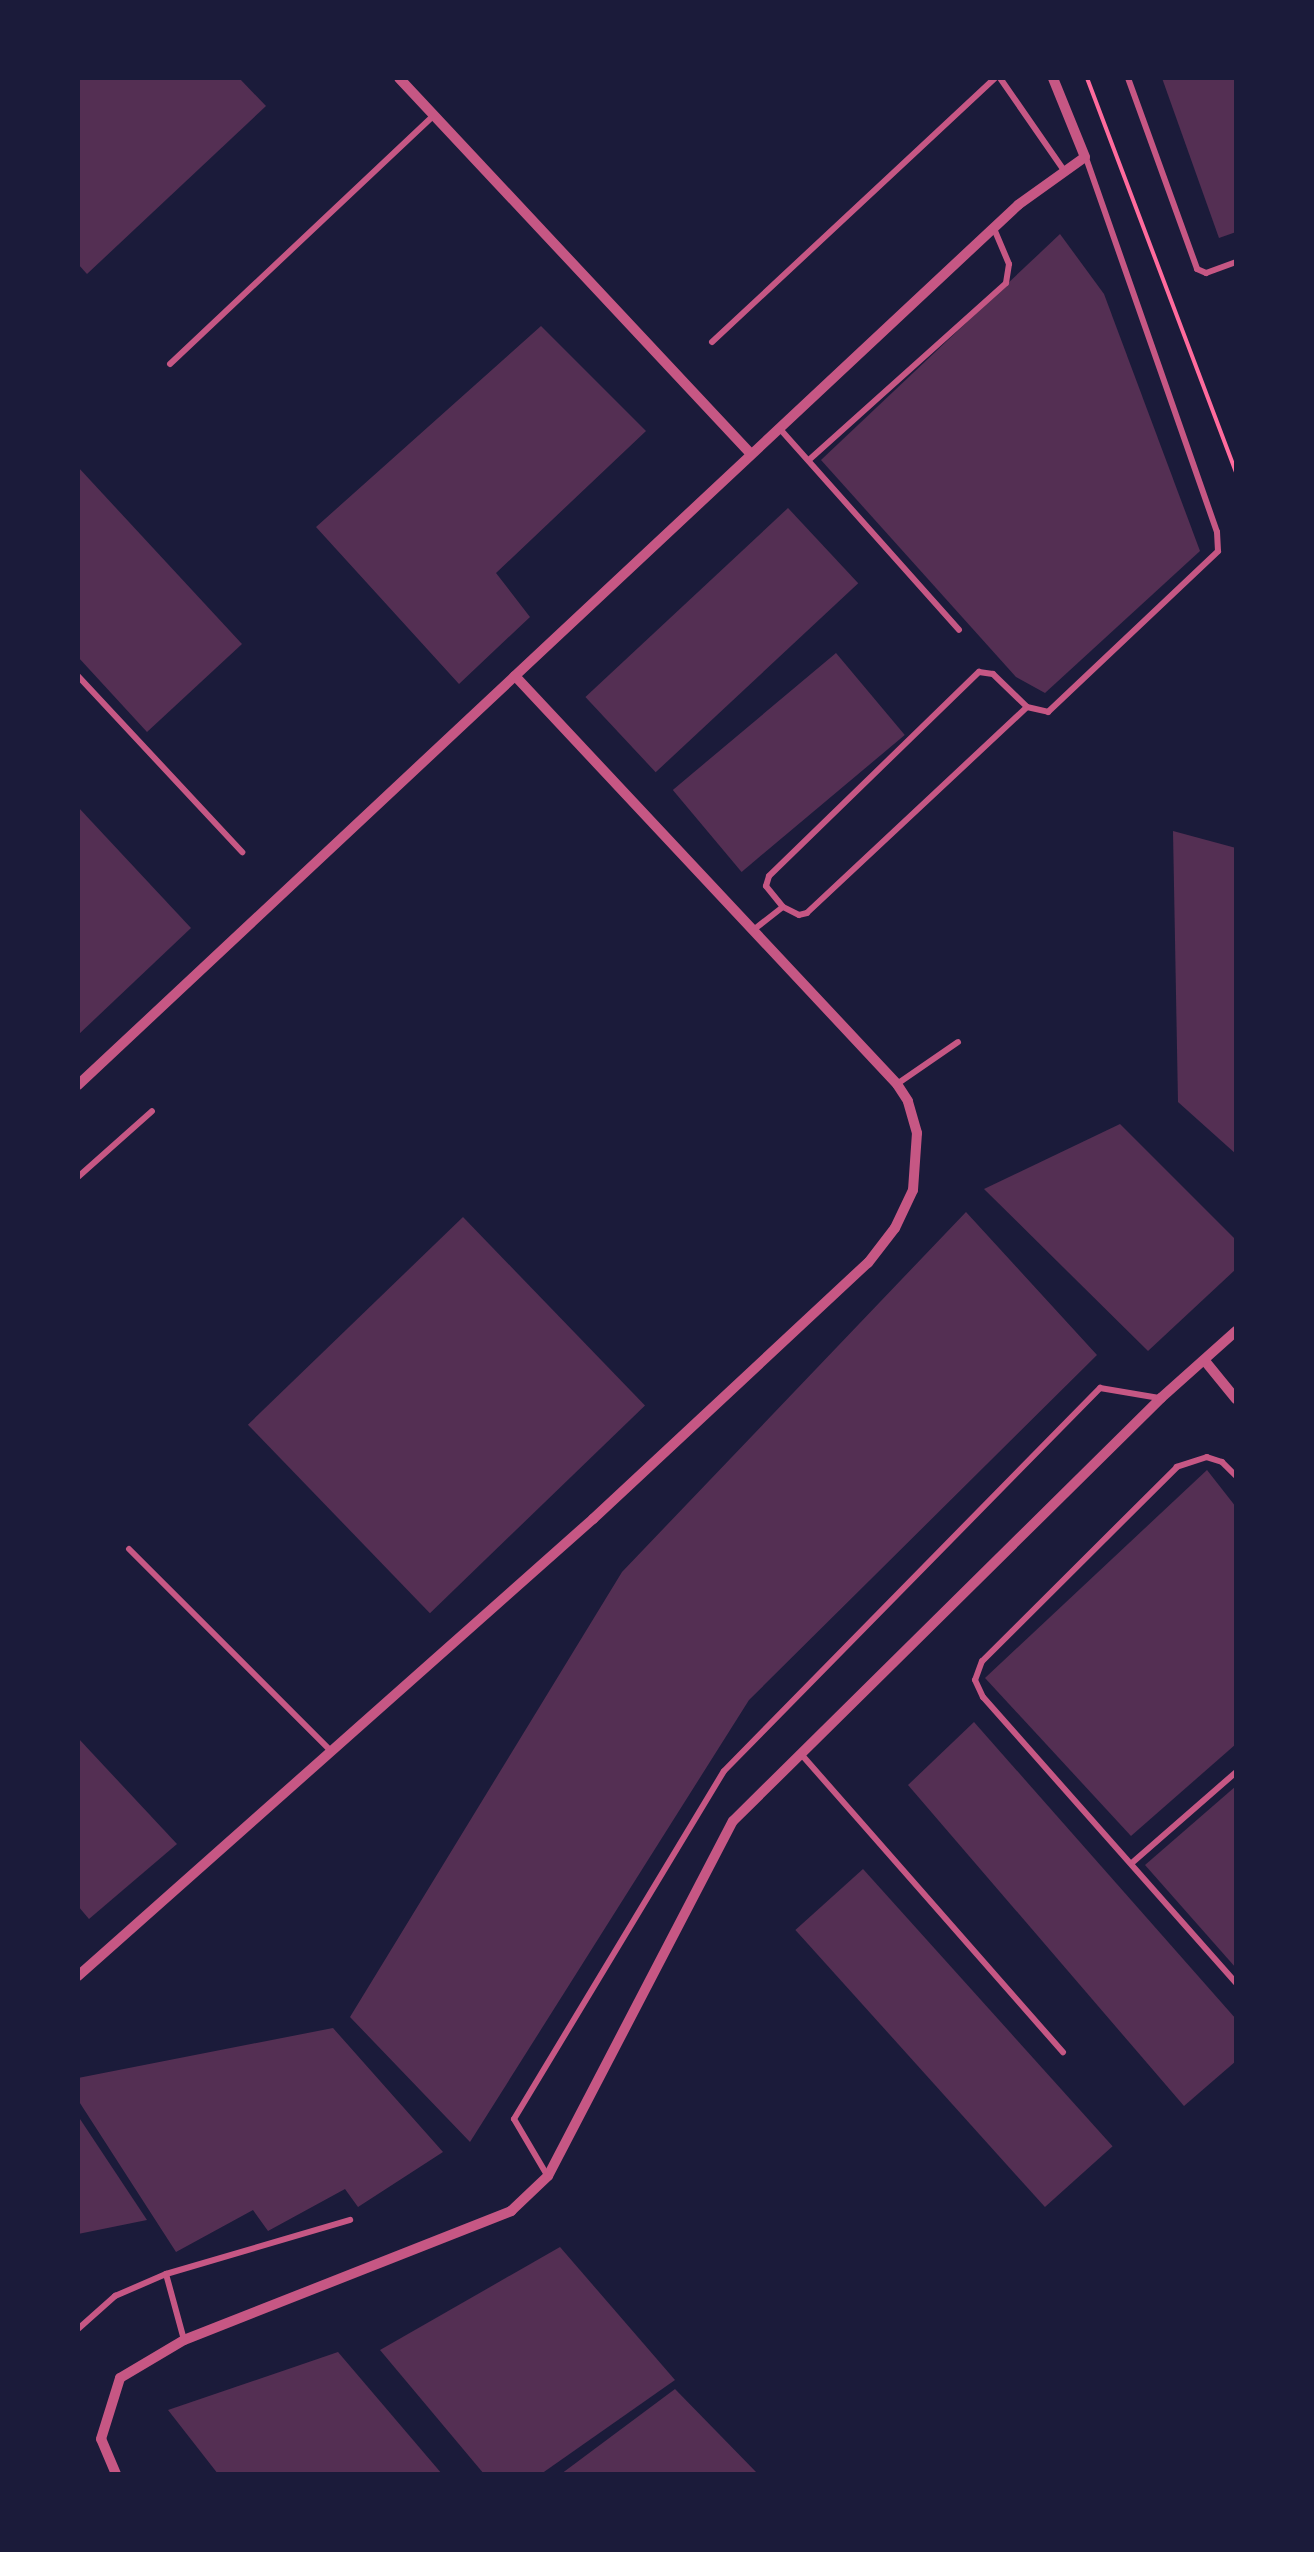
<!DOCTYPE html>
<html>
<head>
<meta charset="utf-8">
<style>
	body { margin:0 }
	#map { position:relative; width:1314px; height:2552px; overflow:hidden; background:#1b1b3a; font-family:Arial,sans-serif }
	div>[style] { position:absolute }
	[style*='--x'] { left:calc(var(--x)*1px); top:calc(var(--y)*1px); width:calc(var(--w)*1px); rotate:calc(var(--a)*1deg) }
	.building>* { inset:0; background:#542f53; transform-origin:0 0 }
	.path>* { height:4px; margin:-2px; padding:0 2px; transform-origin:2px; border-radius:2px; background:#ff6b9d }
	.service>* { height:6px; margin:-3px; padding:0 3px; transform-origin:3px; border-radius:3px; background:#c65784 }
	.minor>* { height:10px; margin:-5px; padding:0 5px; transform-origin:5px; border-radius:5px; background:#c65784 }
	span { translate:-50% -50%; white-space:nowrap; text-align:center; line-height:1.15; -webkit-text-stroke:10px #1b1b3a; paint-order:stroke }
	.frame { position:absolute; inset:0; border:80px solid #1b1b3a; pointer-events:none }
</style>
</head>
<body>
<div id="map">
	<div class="building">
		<div style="clip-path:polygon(78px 78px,239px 78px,266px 106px,87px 274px,78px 264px)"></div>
		<div style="clip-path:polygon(1162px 78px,1236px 78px,1236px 232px,1219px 238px)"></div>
		<div style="clip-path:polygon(1060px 234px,1104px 294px,1200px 551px,1045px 693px,1016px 677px,821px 460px)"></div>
		<div style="clip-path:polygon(541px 326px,646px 431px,496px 573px,530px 617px,459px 684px,316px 527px)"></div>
		<div style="clip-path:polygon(78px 467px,242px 644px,147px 732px,78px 657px)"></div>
		<div style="left:788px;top:508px;width:103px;height:277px;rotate:47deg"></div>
		<div style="left:836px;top:653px;width:107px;height:213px;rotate:50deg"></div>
		<div style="clip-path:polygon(78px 807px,191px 928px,78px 1035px)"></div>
		<div style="clip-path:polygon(1173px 831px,1236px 848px,1236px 1154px,1178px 1102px)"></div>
		<div style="clip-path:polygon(1120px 1124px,1236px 1240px,1236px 1269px,1148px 1351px,984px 1189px)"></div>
		<div style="clip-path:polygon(966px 1212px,1097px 1355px,749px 1700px,470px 2142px,350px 2017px,622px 1572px)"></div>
		<div style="left:463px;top:1217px;width:262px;height:299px;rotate:46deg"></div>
		<div style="clip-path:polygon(1207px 1470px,1236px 1507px,1236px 1744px,1131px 1836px,985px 1678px)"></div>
		<div style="clip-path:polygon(974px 1722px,1236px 2019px,1236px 2061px,1184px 2106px,908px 1785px)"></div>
		<div style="clip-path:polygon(78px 1738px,177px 1844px,89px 1919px,78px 1906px)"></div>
		<div style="clip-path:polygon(1236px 1786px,1236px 1968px,1145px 1865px)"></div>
		<div style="left:863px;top:1869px;width:373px;height:91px;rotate:48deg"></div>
		<div style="clip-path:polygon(333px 2028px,443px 2152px,358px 2207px,345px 2189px,268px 2231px,253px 2210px,176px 2252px,78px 2100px,78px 2078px)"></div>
		<div style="clip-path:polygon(78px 2116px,147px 2220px,78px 2234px)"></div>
		<div style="clip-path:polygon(560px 2247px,675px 2380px,541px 2474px,484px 2474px,380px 2350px)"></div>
		<div style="clip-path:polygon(338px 2352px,442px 2474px,218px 2474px,168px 2410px)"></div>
		<div style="clip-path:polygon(675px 2389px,758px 2474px,561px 2474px)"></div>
	</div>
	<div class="path">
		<div style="--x:1087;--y:78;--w:421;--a:69.3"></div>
	</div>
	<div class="service">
		<div style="--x:1000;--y:78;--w:111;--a:55.3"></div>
		<div style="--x:1128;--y:78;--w:203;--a:70.1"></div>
		<div style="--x:1197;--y:269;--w:10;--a:24"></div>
		<div style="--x:1206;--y:273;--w:32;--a:-20"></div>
		<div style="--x:712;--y:342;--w:387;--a:-43"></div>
		<div style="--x:170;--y:364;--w:363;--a:-43.3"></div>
		<div style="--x:780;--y:429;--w:269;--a:48.3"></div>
		<div style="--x:810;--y:459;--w:263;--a:-41.9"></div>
		<div style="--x:1006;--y:283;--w:19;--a:-81"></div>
		<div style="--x:1009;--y:264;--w:38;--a:-113"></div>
		<div style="--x:78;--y:676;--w:241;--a:47"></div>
		<div style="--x:1027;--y:707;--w:301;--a:136.9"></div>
		<div style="--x:807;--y:913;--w:8;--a:166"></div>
		<div style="--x:799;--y:915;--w:18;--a:-153"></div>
		<div style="--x:783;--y:907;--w:27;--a:-129"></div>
		<div style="--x:766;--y:886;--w:10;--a:-73"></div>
		<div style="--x:769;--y:876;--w:293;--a:-44.2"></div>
		<div style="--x:979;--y:672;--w:14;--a:8"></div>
		<div style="--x:993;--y:674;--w:47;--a:44.1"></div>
		<div style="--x:1027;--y:707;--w:22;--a:13"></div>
		<div style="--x:1048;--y:712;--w:234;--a:-43.4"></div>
		<div style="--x:1218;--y:551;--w:19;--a:-93"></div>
		<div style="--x:1217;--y:532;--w:396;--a:-109.3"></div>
		<div style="--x:752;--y:931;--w:39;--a:-38"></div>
		<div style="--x:897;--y:1084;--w:74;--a:-34.5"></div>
		<div style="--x:78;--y:1177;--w:99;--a:-41.7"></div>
		<div style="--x:1236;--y:1476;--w:20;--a:-135"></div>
		<div style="--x:1222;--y:1462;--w:16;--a:-162"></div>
		<div style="--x:1207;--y:1457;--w:32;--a:162"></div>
		<div style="--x:1177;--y:1467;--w:275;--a:135.1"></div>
		<div style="--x:982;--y:1661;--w:20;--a:110"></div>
		<div style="--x:975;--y:1680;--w:19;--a:65"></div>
		<div style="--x:983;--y:1697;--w:382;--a:48.5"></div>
		<div style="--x:129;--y:1549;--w:284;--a:45"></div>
		<div style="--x:801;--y:1754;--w:397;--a:48.7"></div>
		<div style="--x:1133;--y:1862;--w:137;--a:-41.1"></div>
		<div style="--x:547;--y:2175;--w:65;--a:-120.5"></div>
		<div style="--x:514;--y:2119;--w:406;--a:-58.9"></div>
		<div style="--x:724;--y:1771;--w:537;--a:-45.53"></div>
		<div style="--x:1100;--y:1388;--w:60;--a:9.6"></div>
		<div style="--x:166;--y:2274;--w:192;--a:-16.4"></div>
		<div style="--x:78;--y:2329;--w:50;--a:-41.7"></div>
		<div style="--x:115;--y:2296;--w:56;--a:-23.3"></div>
		<div style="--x:166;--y:2274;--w:68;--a:74.7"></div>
	</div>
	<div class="minor">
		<div style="--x:399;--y:78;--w:515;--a:46.89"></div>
		<div style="--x:78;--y:1085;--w:1288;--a:-43.11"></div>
		<div style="--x:1018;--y:205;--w:82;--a:-35.6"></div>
		<div style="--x:1085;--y:157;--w:85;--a:-112.1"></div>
		<div style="--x:1205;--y:1361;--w:49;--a:50.8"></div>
		<div style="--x:78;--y:1976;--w:689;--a:-41.59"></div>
		<div style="--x:593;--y:1519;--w:376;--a:-43"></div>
		<div style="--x:868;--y:1263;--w:44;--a:-52.4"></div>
		<div style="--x:895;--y:1228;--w:42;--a:-64.7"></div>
		<div style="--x:913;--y:1190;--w:57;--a:-86"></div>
		<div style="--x:917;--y:1133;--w:33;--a:-106"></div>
		<div style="--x:908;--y:1101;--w:20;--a:-123"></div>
		<div style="--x:897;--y:1084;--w:559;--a:-133.11"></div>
		<div style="--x:116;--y:2474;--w:38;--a:-113"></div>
		<div style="--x:101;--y:2439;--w:64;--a:-72.7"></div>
		<div style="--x:120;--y:2378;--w:74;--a:-30.7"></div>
		<div style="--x:184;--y:2340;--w:352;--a:-21.5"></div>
		<div style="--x:511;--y:2211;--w:51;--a:-43.4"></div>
		<div style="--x:548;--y:2176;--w:400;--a:-62.5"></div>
		<div style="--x:733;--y:1821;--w:602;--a:-44.66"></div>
		<div style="--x:1161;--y:1398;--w:101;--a:-41.8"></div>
	</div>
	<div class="frame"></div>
</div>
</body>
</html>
